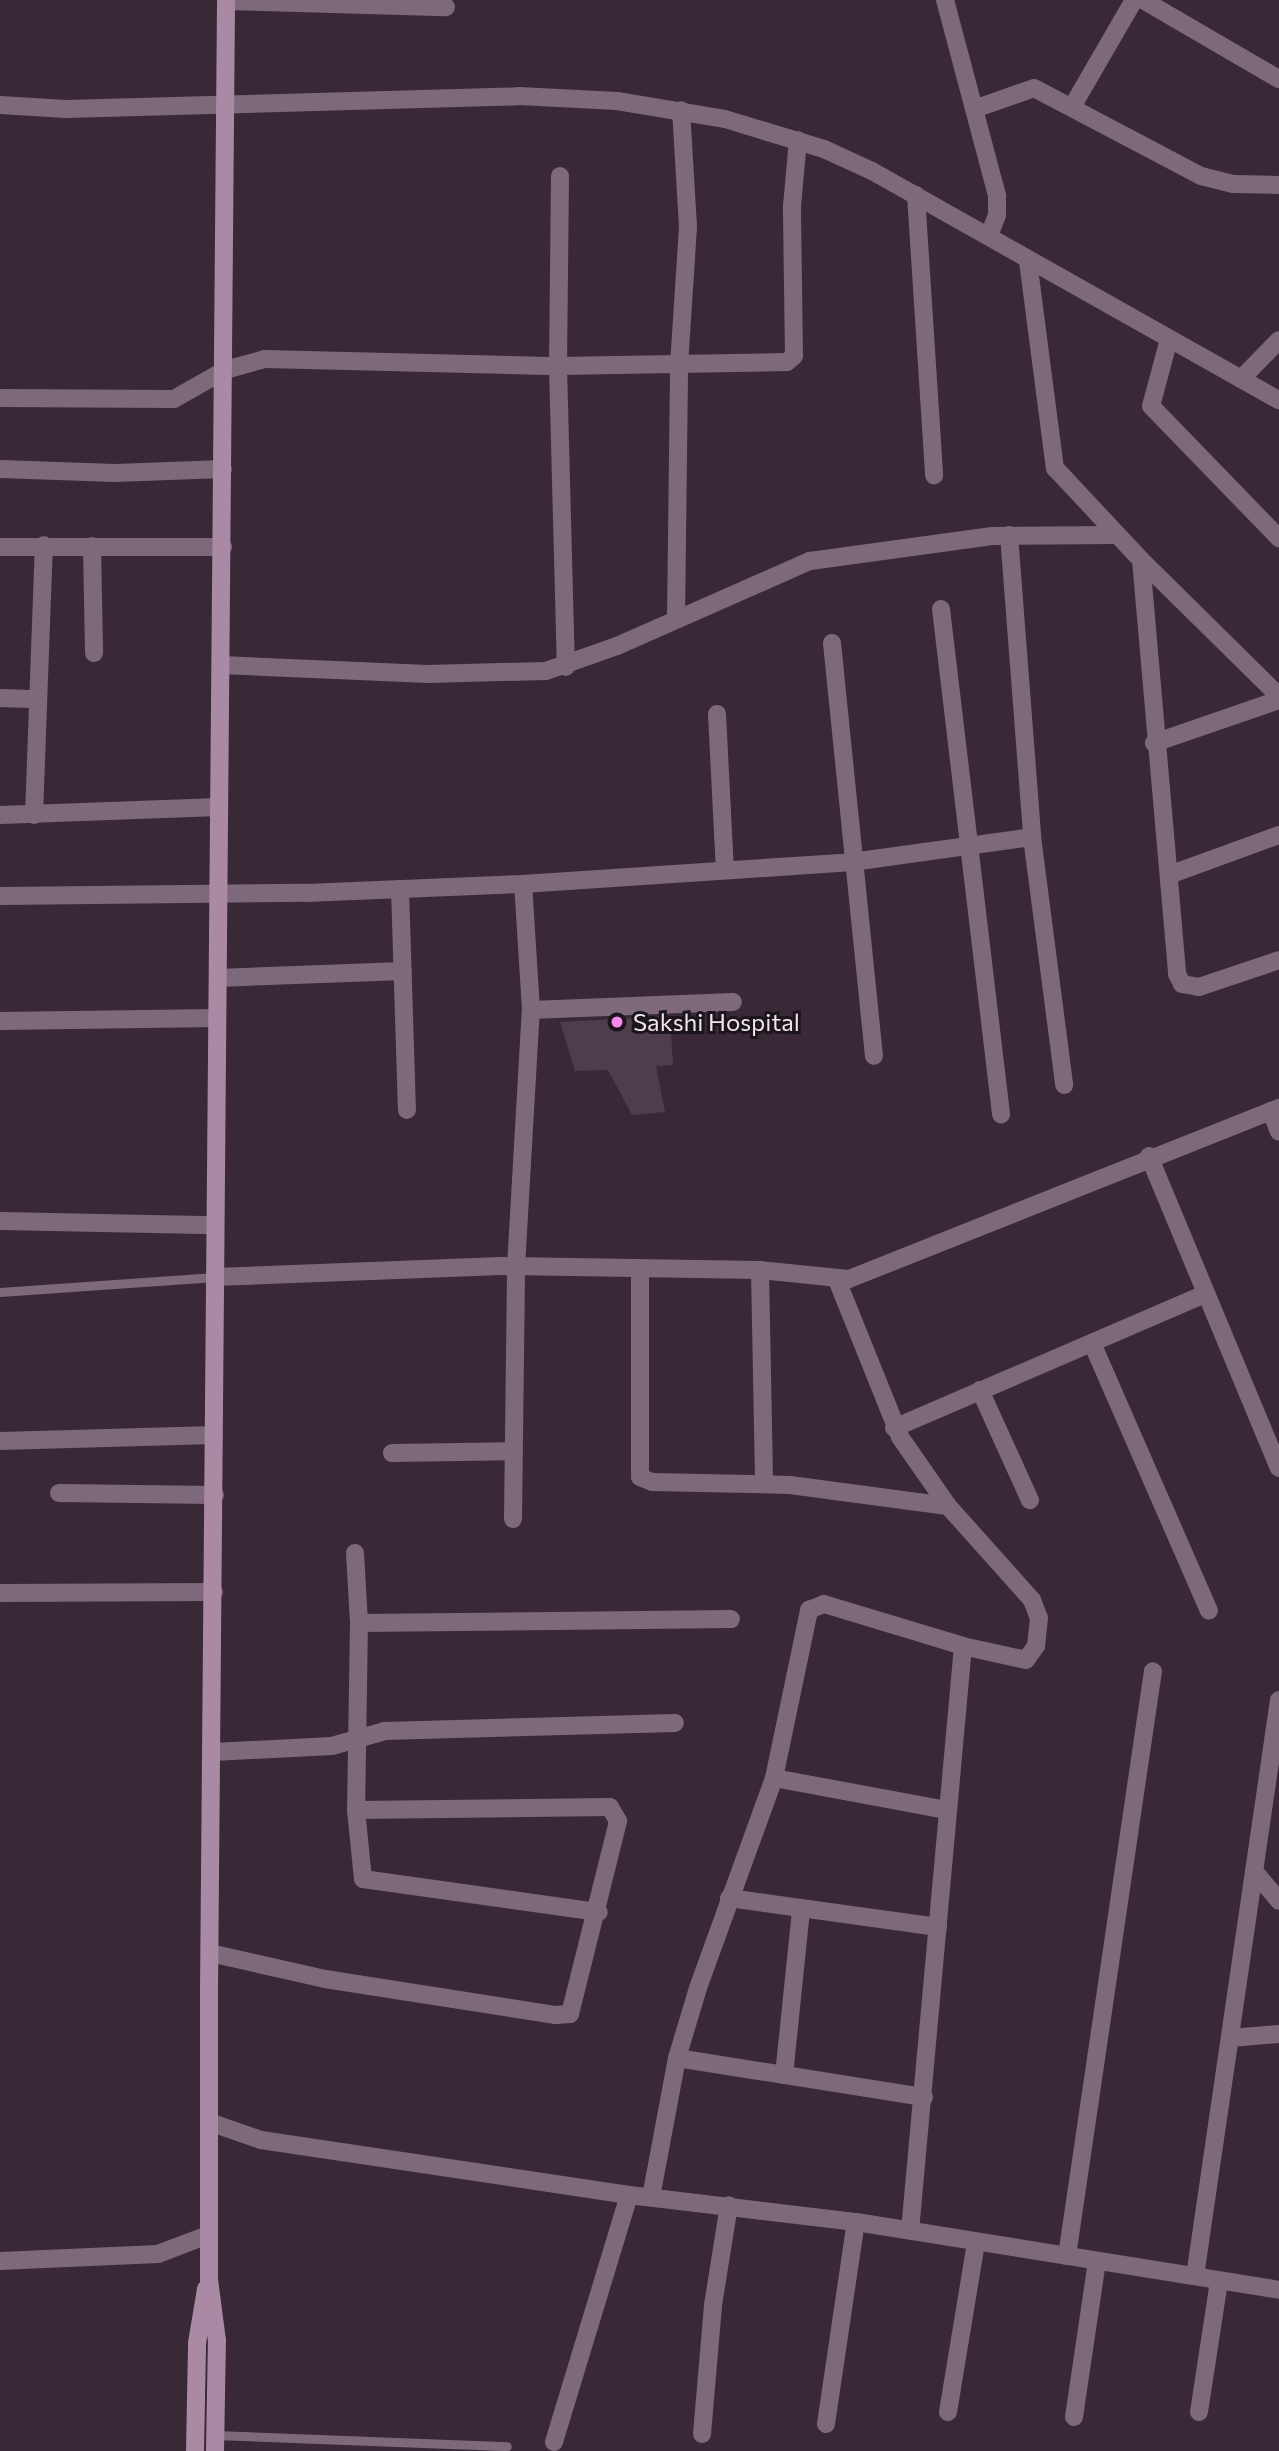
<!DOCTYPE html>
<html>
<head>
<meta charset="utf-8">
<style>
	body { margin:0 }
	#map { position:relative; width:1279px; height:2451px; overflow:hidden; background:#392937; font-family:Commissioner,sans-serif }
	div>[style] { position:absolute }
	[style*='--x'] { left:calc(var(--x)*1px); top:calc(var(--y)*1px); width:calc(var(--w)*1px); rotate:calc(var(--a)*1deg) }
	.building>* { inset:0; background:#4e3d4b }
	.lane>* { height:9px; margin:-4.5px; padding:0 4.5px; transform-origin:4.5px; border-radius:4.5px; background:#7e697b }
	.street>* { height:18px; margin:-9px; padding:0 9px; transform-origin:9px; border-radius:9px; background:#7e697b }
	.secondary>* { height:18px; margin:-9px; padding:0 9px; transform-origin:9px; border-radius:9px; background:#aa89a5 }
	.dots>* { width:19px; height:19px; translate:-50% -50%; box-sizing:border-box; border:4px solid #1c151b; border-radius:50% }
	span { translate:-50% -50%; white-space:nowrap; text-align:center; line-height:1.15; -webkit-text-stroke:6px #1c151b; paint-order:stroke }
	.poi-label { font-size:24px; color:#efe5ed }
	.left { translate:0 -50%; text-align:left }
</style>
</head>
<body>
<div id="map">
	<div class="building">
		<div style="clip-path:polygon(670px 1016px,673px 1065px,656px 1066px,665px 1112px,632px 1115px,608px 1070px,575px 1071px,560px 1022px)"></div>
	</div>
	<div class="lane">
		<div style="--x:0;--y:1292;--w:216;--a:-4"></div>
		<div style="--x:215;--y:2435;--w:292;--a:2.2"></div>
	</div>
	<div class="street">
		<div style="--x:945;--y:0;--w:203;--a:75.1"></div>
		<div style="--x:997;--y:196;--w:19;--a:90"></div>
		<div style="--x:997;--y:215;--w:22;--a:111"></div>
		<div style="--x:1143;--y:0;--w:157;--a:30.2"></div>
		<div style="--x:226;--y:1;--w:220;--a:1.6"></div>
		<div style="--x:0;--y:105;--w:66;--a:3.5"></div>
		<div style="--x:66;--y:109;--w:453;--a:-1.6"></div>
		<div style="--x:519;--y:96;--w:98;--a:2.9"></div>
		<div style="--x:617;--y:101;--w:109;--a:9.5"></div>
		<div style="--x:725;--y:119;--w:103;--a:16.9"></div>
		<div style="--x:824;--y:149;--w:53;--a:24.6"></div>
		<div style="--x:872;--y:171;--w:467;--a:29.4"></div>
		<div style="--x:1072;--y:107;--w:124;--a:-59.9"></div>
		<div style="--x:977;--y:108;--w:60;--a:-19.3"></div>
		<div style="--x:1034;--y:88;--w:189;--a:27.8"></div>
		<div style="--x:1201;--y:176;--w:33;--a:14"></div>
		<div style="--x:1233;--y:184;--w:46;--a:1.2"></div>
		<div style="--x:560;--y:176;--w:190;--a:90.6"></div>
		<div style="--x:558;--y:366;--w:301;--a:88.5"></div>
		<div style="--x:916;--y:195;--w:281;--a:86.3"></div>
		<div style="--x:1028;--y:261;--w:209;--a:82.6"></div>
		<div style="--x:1055;--y:468;--w:126;--a:46.9"></div>
		<div style="--x:1141;--y:560;--w:194;--a:44.6"></div>
		<div style="--x:1169;--y:339;--w:69;--a:105"></div>
		<div style="--x:1151;--y:406;--w:184;--a:45.9"></div>
		<div style="--x:1241;--y:379;--w:54;--a:-45.7"></div>
		<div style="--x:0;--y:398;--w:174;--a:0.3"></div>
		<div style="--x:174;--y:399;--w:59;--a:-29.6"></div>
		<div style="--x:225;--y:370;--w:41;--a:-15.4"></div>
		<div style="--x:265;--y:359;--w:293;--a:1.4"></div>
		<div style="--x:558;--y:366;--w:229;--a:-1"></div>
		<div style="--x:787;--y:362;--w:9;--a:-41"></div>
		<div style="--x:794;--y:356;--w:150;--a:-90.8"></div>
		<div style="--x:792;--y:206;--w:66;--a:-84.8"></div>
		<div style="--x:0;--y:469;--w:115;--a:2"></div>
		<div style="--x:115;--y:473;--w:108;--a:-2.1"></div>
		<div style="--x:1009;--y:535;--w:303;--a:85.6"></div>
		<div style="--x:1032;--y:837;--w:250;--a:82.6"></div>
		<div style="--x:92;--y:546;--w:107;--a:88.9"></div>
		<div style="--x:0;--y:547;--w:223;--a:0"></div>
		<div style="--x:1141;--y:560;--w:416;--a:85"></div>
		<div style="--x:1177;--y:974;--w:11;--a:63"></div>
		<div style="--x:1182;--y:984;--w:17;--a:10"></div>
		<div style="--x:1199;--y:987;--w:84;--a:-18.6"></div>
		<div style="--x:941;--y:609;--w:509;--a:83.22"></div>
		<div style="--x:676;--y:619;--w:253;--a:-89.3"></div>
		<div style="--x:679;--y:366;--w:139;--a:-86.3"></div>
		<div style="--x:688;--y:227;--w:117;--a:-93.4"></div>
		<div style="--x:832;--y:643;--w:415;--a:84.2"></div>
		<div style="--x:221;--y:665;--w:207;--a:2.5"></div>
		<div style="--x:428;--y:674;--w:118;--a:-1.5"></div>
		<div style="--x:546;--y:671;--w:75;--a:-19.4"></div>
		<div style="--x:617;--y:646;--w:211;--a:-23.8"></div>
		<div style="--x:810;--y:561;--w:184;--a:-7.8"></div>
		<div style="--x:992;--y:536;--w:124;--a:-0.5"></div>
		<div style="--x:0;--y:698;--w:38;--a:2"></div>
		<div style="--x:717;--y:714;--w:156;--a:87.1"></div>
		<div style="--x:1154;--y:743;--w:132;--a:-19"></div>
		<div style="--x:0;--y:815;--w:219;--a:-2.1"></div>
		<div style="--x:34;--y:815;--w:270;--a:-87.9"></div>
		<div style="--x:1169;--y:875;--w:117;--a:-20"></div>
		<div style="--x:400;--y:889;--w:221;--a:88.2"></div>
		<div style="--x:0;--y:896;--w:306;--a:-0.6"></div>
		<div style="--x:306;--y:893;--w:217;--a:-2.4"></div>
		<div style="--x:523;--y:884;--w:330;--a:-3.8"></div>
		<div style="--x:852;--y:862;--w:182;--a:-7.9"></div>
		<div style="--x:218;--y:978;--w:185;--a:-2.2"></div>
		<div style="--x:531;--y:1010;--w:202;--a:-2.3"></div>
		<div style="--x:0;--y:1021;--w:217;--a:-0.8"></div>
		<div style="--x:1271;--y:1111;--w:22;--a:69"></div>
		<div style="--x:1149;--y:1156;--w:338;--a:67.4"></div>
		<div style="--x:0;--y:1221;--w:215;--a:1.1"></div>
		<div style="--x:640;--y:1269;--w:208;--a:90"></div>
		<div style="--x:640;--y:1477;--w:13;--a:23"></div>
		<div style="--x:652;--y:1482;--w:138;--a:1.2"></div>
		<div style="--x:790;--y:1485;--w:159;--a:7.6"></div>
		<div style="--x:760;--y:1270;--w:214;--a:88.9"></div>
		<div style="--x:215;--y:1277;--w:286;--a:-2.2"></div>
		<div style="--x:501;--y:1266;--w:259;--a:0.9"></div>
		<div style="--x:760;--y:1270;--w:89;--a:5.8"></div>
		<div style="--x:849;--y:1279;--w:463;--a:-21.7"></div>
		<div style="--x:837;--y:1280;--w:169;--a:68.1"></div>
		<div style="--x:900;--y:1437;--w:84;--a:55.2"></div>
		<div style="--x:948;--y:1506;--w:126;--a:48.2"></div>
		<div style="--x:1032;--y:1600;--w:19;--a:69"></div>
		<div style="--x:1039;--y:1618;--w:28;--a:96"></div>
		<div style="--x:1036;--y:1646;--w:17;--a:126"></div>
		<div style="--x:1026;--y:1660;--w:65;--a:-167.5"></div>
		<div style="--x:963;--y:1646;--w:587;--a:95.18"></div>
		<div style="--x:1092;--y:1343;--w:292;--a:66.4"></div>
		<div style="--x:980;--y:1390;--w:121;--a:65.6"></div>
		<div style="--x:894;--y:1428;--w:336;--a:-23.3"></div>
		<div style="--x:0;--y:1441;--w:214;--a:-1.6"></div>
		<div style="--x:392;--y:1453;--w:122;--a:-0.9"></div>
		<div style="--x:59;--y:1493;--w:156;--a:0.7"></div>
		<div style="--x:513;--y:1519;--w:252;--a:-89.3"></div>
		<div style="--x:516;--y:1267;--w:257;--a:-86.7"></div>
		<div style="--x:531;--y:1010;--w:126;--a:-93.6"></div>
		<div style="--x:355;--y:1553;--w:70;--a:86.7"></div>
		<div style="--x:359;--y:1623;--w:187;--a:90.9"></div>
		<div style="--x:356;--y:1810;--w:69;--a:84.2"></div>
		<div style="--x:363;--y:1879;--w:238;--a:8"></div>
		<div style="--x:0;--y:1593;--w:214;--a:-0.3"></div>
		<div style="--x:359;--y:1623;--w:372;--a:-0.6"></div>
		<div style="--x:213;--y:1752;--w:119;--a:-2.9"></div>
		<div style="--x:332;--y:1746;--w:55;--a:-15.8"></div>
		<div style="--x:385;--y:1731;--w:290;--a:-1.6"></div>
		<div style="--x:774;--y:1778;--w:176;--a:10.5"></div>
		<div style="--x:1254;--y:1871;--w:39;--a:50"></div>
		<div style="--x:729;--y:1898;--w:211;--a:7.9"></div>
		<div style="--x:210;--y:1953;--w:118;--a:12.7"></div>
		<div style="--x:325;--y:1979;--w:234;--a:8.9"></div>
		<div style="--x:556;--y:2015;--w:14;--a:-4"></div>
		<div style="--x:570;--y:2014;--w:199;--a:-76"></div>
		<div style="--x:618;--y:1821;--w:16;--a:-120"></div>
		<div style="--x:610;--y:1807;--w:254;--a:179.3"></div>
		<div style="--x:1230;--y:2038;--w:49;--a:-4.7"></div>
		<div style="--x:677;--y:2058;--w:250;--a:9"></div>
		<div style="--x:784;--y:2075;--w:166;--a:-84.1"></div>
		<div style="--x:209;--y:2122;--w:55;--a:19.1"></div>
		<div style="--x:261;--y:2140;--w:372;--a:8.5"></div>
		<div style="--x:629;--y:2195;--w:229;--a:6.8"></div>
		<div style="--x:856;--y:2222;--w:428;--a:9.1"></div>
		<div style="--x:651;--y:2197;--w:141;--a:-79.4"></div>
		<div style="--x:677;--y:2058;--w:73;--a:-73.3"></div>
		<div style="--x:698;--y:1988;--w:223;--a:-70.1"></div>
		<div style="--x:774;--y:1778;--w:172;--a:-78.2"></div>
		<div style="--x:809;--y:1610;--w:16;--a:-22"></div>
		<div style="--x:824;--y:1604;--w:145;--a:16.8"></div>
		<div style="--x:1067;--y:2256;--w:591;--a:-81.64"></div>
		<div style="--x:0;--y:2261;--w:158;--a:-2.5"></div>
		<div style="--x:158;--y:2254;--w:53;--a:-20.8"></div>
		<div style="--x:1195;--y:2276;--w:582;--a:-81.7"></div>
		<div style="--x:948;--y:2412;--w:172;--a:-80.6"></div>
		<div style="--x:1199;--y:2412;--w:133;--a:-81.3"></div>
		<div style="--x:1074;--y:2417;--w:157;--a:-81.6"></div>
		<div style="--x:826;--y:2424;--w:204;--a:-81.6"></div>
		<div style="--x:702;--y:2434;--w:129;--a:-85.1"></div>
		<div style="--x:713;--y:2305;--w:101;--a:-80.9"></div>
		<div style="--x:554;--y:2442;--w:258;--a:-73.1"></div>
	</div>
	<div class="secondary">
		<div style="--x:195;--y:2451;--w:108;--a:-88.9"></div>
		<div style="--x:197;--y:2343;--w:55;--a:-80.5"></div>
		<div style="--x:215;--y:2451;--w:110;--a:-89"></div>
		<div style="--x:217;--y:2341;--w:63;--a:-97.4"></div>
		<div style="--x:209;--y:2279;--w:288;--a:-90"></div>
		<div style="--x:209;--y:1991;--w:1991;--a:-89.51"></div>
	</div>
	<div class="dots">
		<div style="left:617px;top:1022px;background:#f888ea"></div>
	</div>
	<div class="poi-label">
		<span class="left" style="left:633px;top:1022px">Sakshi Hospital</span>
	</div>
</div>
</body>
</html>
